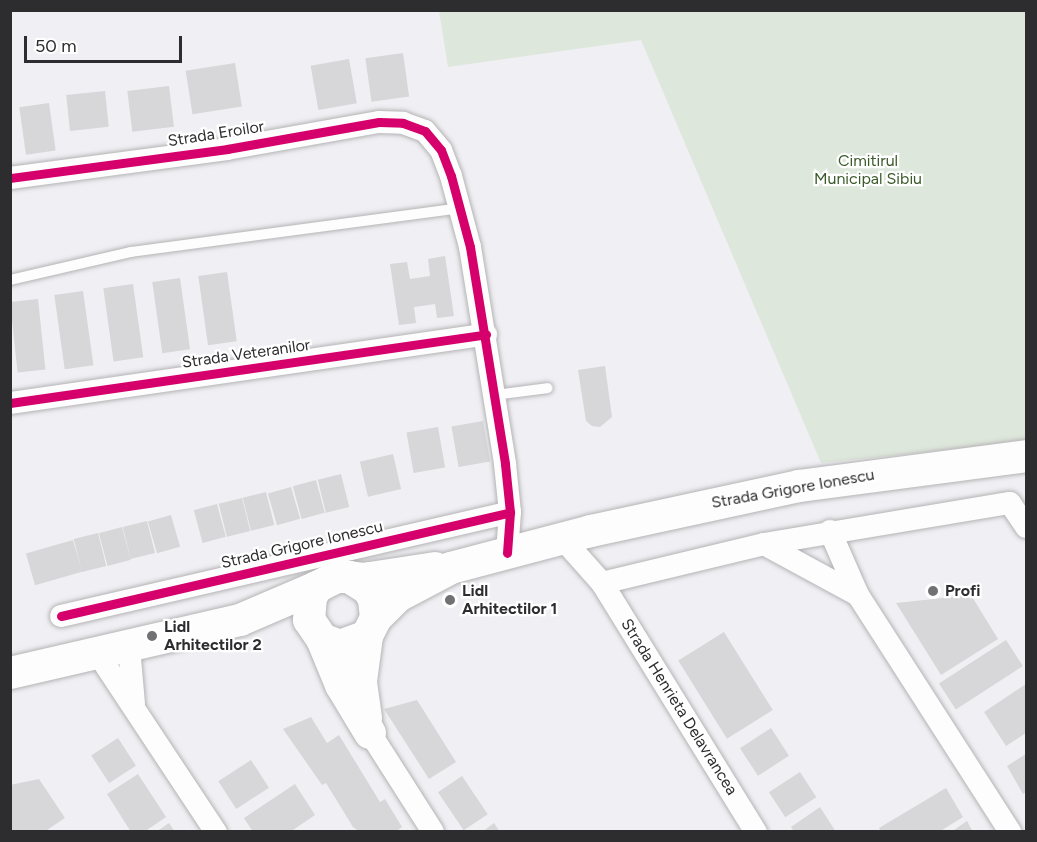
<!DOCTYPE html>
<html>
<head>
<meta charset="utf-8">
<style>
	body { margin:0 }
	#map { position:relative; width:1037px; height:842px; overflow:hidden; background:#f0eff3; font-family:Figtree,sans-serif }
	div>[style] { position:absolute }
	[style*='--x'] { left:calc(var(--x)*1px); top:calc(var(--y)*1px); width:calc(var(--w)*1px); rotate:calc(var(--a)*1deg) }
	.green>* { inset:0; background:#dee7db }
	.building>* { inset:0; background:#d7d6d9; transform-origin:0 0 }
	.roads { filter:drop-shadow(0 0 2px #b4b3b5) drop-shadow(0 0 2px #b4b3b5) }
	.service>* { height:10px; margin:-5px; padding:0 5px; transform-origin:5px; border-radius:5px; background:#fdfdfd }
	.minor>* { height:22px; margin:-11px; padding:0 11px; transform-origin:11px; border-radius:11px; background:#fdfdfd }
	.secondary>* { height:32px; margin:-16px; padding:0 16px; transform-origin:16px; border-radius:16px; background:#fdfdfd }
	.cycleway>* { height:9px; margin:-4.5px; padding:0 4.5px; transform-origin:4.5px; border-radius:4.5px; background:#d6006c }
	.dots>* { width:16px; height:16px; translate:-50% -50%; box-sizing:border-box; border:3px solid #fff; border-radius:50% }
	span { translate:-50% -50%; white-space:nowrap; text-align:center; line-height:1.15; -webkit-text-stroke:4.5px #fff; paint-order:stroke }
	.street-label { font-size:16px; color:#2d2d2f }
	.park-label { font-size:16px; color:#3b5a29 }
	.poi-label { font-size:16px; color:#2d2d2f; font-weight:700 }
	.left { translate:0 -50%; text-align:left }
	.frame { position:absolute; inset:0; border:12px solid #2d2d2f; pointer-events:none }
	.scale { position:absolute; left:24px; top:36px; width:158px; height:27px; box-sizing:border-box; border:3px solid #2d2d2f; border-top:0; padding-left:8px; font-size:18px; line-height:21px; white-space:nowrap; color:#2d2d2f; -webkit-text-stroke:4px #fff; paint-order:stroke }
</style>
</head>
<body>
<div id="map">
	<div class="green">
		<div style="clip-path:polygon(439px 11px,1026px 11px,1026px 442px,821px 463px,641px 40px,448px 67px)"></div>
	</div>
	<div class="building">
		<div style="left:403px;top:53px;width:44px;height:38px;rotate:82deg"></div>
		<div style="left:349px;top:59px;width:45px;height:39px;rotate:80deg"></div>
		<div style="left:235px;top:63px;width:44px;height:50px;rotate:81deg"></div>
		<div style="left:169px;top:86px;width:41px;height:42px;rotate:83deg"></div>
		<div style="left:105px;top:91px;width:36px;height:39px;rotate:84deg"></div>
		<div style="left:49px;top:103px;width:48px;height:30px;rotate:82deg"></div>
		<div style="clip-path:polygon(445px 256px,454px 316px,437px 318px,435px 304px,414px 307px,416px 323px,399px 325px,390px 264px,407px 262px,410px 279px,430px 276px,428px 259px)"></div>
		<div style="left:227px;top:272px;width:70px;height:29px;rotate:82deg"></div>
		<div style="left:180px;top:278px;width:72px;height:28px;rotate:82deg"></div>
		<div style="left:133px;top:284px;width:74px;height:30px;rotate:82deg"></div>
		<div style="left:83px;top:291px;width:75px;height:29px;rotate:82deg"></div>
		<div style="left:38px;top:299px;width:71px;height:28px;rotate:84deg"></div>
		<div style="clip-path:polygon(605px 366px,612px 417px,600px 427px,592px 426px,586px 421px,578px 370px)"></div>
		<div style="left:483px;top:421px;width:41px;height:32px;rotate:80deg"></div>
		<div style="left:438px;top:427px;width:41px;height:32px;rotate:80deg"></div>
		<div style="left:393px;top:454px;width:36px;height:34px;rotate:77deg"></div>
		<div style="left:341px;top:474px;width:34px;height:24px;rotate:76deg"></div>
		<div style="left:316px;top:480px;width:34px;height:24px;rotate:75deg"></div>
		<div style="left:291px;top:487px;width:33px;height:24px;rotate:74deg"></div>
		<div style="left:266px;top:492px;width:34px;height:24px;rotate:76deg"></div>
		<div style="left:242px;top:498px;width:34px;height:24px;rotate:76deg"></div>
		<div style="left:217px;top:504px;width:34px;height:24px;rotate:75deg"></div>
		<div style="left:171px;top:515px;width:33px;height:24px;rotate:74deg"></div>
		<div style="left:147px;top:521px;width:33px;height:25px;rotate:76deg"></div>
		<div style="left:122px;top:527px;width:34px;height:24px;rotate:75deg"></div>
		<div style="left:98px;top:533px;width:34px;height:25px;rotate:76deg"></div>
		<div style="left:73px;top:540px;width:33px;height:49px;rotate:74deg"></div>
		<div style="clip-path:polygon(971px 595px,998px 639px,941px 675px,896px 603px)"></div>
		<div style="left:724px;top:632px;width:92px;height:54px;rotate:58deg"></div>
		<div style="left:1006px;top:640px;width:31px;height:80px;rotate:57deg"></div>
		<div style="clip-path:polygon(1026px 684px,1026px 733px,1006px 746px,984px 712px)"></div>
		<div style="clip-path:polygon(417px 700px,456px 762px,429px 779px,384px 709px)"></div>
		<div style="clip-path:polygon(311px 717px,327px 743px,339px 735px,380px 802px,385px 799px,402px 827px,395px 832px,360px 832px,353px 827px,326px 783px,322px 785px,283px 729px)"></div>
		<div style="left:771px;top:728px;width:33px;height:37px;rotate:57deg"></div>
		<div style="left:118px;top:738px;width:33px;height:32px;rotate:57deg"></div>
		<div style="clip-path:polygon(1026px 754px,1026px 792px,1023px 794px,1007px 766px)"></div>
		<div style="left:251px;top:760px;width:33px;height:39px;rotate:57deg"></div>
		<div style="left:800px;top:772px;width:30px;height:37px;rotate:57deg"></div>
		<div style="clip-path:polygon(138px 774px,166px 817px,144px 832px,131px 832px,107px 794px)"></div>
		<div style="left:462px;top:776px;width:46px;height:29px;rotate:56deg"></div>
		<div style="clip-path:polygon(39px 779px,65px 818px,44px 832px,10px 832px,10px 785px)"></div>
		<div style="clip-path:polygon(295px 784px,315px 815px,290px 832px,253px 832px,244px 818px)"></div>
		<div style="clip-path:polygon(946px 788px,963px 817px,939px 832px,881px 832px,879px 828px)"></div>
		<div style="clip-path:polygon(820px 807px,836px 832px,794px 832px,791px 827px)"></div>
		<div style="clip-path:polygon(967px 821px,973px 832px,951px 832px)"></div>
		<div style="clip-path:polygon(169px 823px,175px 832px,156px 832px)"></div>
		<div style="clip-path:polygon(494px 823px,500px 832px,482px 832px)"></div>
	</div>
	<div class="roads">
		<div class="service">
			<div style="--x:10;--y:280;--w:124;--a:-13"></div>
			<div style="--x:131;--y:252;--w:332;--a:-7.6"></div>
			<div style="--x:495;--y:395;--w:53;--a:-7.5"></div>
		</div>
		<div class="minor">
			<div style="--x:10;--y:178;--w:219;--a:-7.6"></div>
			<div style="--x:227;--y:149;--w:154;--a:-10.1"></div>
			<div style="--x:379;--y:122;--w:24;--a:2"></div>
			<div style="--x:403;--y:123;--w:23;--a:20"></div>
			<div style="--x:425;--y:131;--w:25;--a:50"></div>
			<div style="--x:441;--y:150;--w:28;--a:69"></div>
			<div style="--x:451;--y:176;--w:73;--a:75"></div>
			<div style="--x:470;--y:247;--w:220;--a:80.8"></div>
			<div style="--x:505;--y:464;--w:48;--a:84.1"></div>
			<div style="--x:510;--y:512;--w:41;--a:94.2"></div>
			<div style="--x:10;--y:403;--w:481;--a:-8.2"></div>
			<div style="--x:830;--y:531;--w:70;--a:66.4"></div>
			<div style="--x:858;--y:595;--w:282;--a:57.3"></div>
			<div style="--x:562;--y:538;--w:60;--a:48.4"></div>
			<div style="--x:602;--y:583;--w:293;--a:58.3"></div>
			<div style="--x:764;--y:544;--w:107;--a:28.5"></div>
			<div style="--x:602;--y:583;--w:167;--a:-13.5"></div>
			<div style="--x:764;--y:544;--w:249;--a:-9.5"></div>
			<div style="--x:1010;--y:503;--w:29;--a:56"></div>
			<div style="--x:61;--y:616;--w:461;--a:-13"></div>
			<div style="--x:129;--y:647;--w:57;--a:85"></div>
			<div style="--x:98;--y:654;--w:214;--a:56.5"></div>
			<div style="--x:370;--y:733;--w:117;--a:57.5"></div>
		</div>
		<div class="secondary">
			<div style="--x:349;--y:577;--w:22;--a:32"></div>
			<div style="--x:368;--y:589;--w:12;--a:59"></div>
			<div style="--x:374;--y:599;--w:19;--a:84"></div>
			<div style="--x:376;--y:618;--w:20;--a:117"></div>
			<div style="--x:367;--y:636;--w:29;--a:160"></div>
			<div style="--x:340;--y:646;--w:19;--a:-159"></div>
			<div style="--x:322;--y:639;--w:23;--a:-124"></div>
			<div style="--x:309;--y:620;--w:23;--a:-85"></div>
			<div style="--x:311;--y:597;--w:12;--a:-59"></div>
			<div style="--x:317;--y:587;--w:22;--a:-27"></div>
			<div style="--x:337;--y:577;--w:12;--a:0"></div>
			<div style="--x:349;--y:577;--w:14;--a:8"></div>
			<div style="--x:363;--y:579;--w:7;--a:-8"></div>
			<div style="--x:370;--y:578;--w:66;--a:-8.7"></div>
			<div style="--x:376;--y:618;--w:31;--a:-45"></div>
			<div style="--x:398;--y:596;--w:60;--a:-27.8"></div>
			<div style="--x:451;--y:568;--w:145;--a:-14.8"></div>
			<div style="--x:591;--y:531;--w:213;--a:-12.2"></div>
			<div style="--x:799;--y:486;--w:229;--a:-7.5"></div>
			<div style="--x:322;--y:639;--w:50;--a:67.6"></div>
			<div style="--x:341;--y:685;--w:56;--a:58.9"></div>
			<div style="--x:10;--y:673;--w:236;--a:-13"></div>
			<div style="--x:240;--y:620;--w:84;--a:-23.2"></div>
			<div style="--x:366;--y:718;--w:37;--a:-98"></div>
			<div style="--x:361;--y:681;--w:45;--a:-82.4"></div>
		</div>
	</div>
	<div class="cycleway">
		<div style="--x:10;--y:178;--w:219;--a:-7.6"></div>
		<div style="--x:227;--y:149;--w:154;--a:-10.1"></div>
		<div style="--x:379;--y:122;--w:24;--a:2"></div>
		<div style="--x:403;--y:123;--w:23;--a:20"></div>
		<div style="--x:425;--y:131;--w:25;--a:50"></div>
		<div style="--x:441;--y:150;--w:28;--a:69"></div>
		<div style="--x:451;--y:176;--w:73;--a:75"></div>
		<div style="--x:470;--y:247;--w:220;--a:80.8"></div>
		<div style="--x:505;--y:464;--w:48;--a:84.1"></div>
		<div style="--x:510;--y:512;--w:41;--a:94.2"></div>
		<div style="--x:10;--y:403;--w:481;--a:-8.2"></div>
		<div style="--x:61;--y:616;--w:461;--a:-13"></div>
	</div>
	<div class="dots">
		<div style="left:933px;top:591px;background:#717174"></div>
		<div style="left:450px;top:600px;background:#717174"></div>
		<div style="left:152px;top:636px;background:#717174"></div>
	</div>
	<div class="street-label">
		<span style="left:216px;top:134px;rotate:-9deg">Strada Eroilor</span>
		<span style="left:246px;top:354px;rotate:-8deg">Strada Veteranilor</span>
		<span style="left:793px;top:489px;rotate:-10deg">Strada Grigore Ionescu</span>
		<span style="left:302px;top:545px;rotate:-13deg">Strada Grigore Ionescu</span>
		<span style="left:679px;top:707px;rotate:58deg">Strada Henrieta Delavrancea</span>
	</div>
	<div class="park-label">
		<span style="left:868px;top:170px">Cimitirul<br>Municipal Sibiu</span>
	</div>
	<div class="poi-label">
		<span class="left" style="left:462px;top:600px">Lidl<br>Arhitectilor 1</span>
		<span class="left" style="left:945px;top:591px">Profi</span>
		<span class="left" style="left:164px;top:636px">Lidl<br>Arhitectilor 2</span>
	</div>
	<div class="frame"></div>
	<div class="scale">50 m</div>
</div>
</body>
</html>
